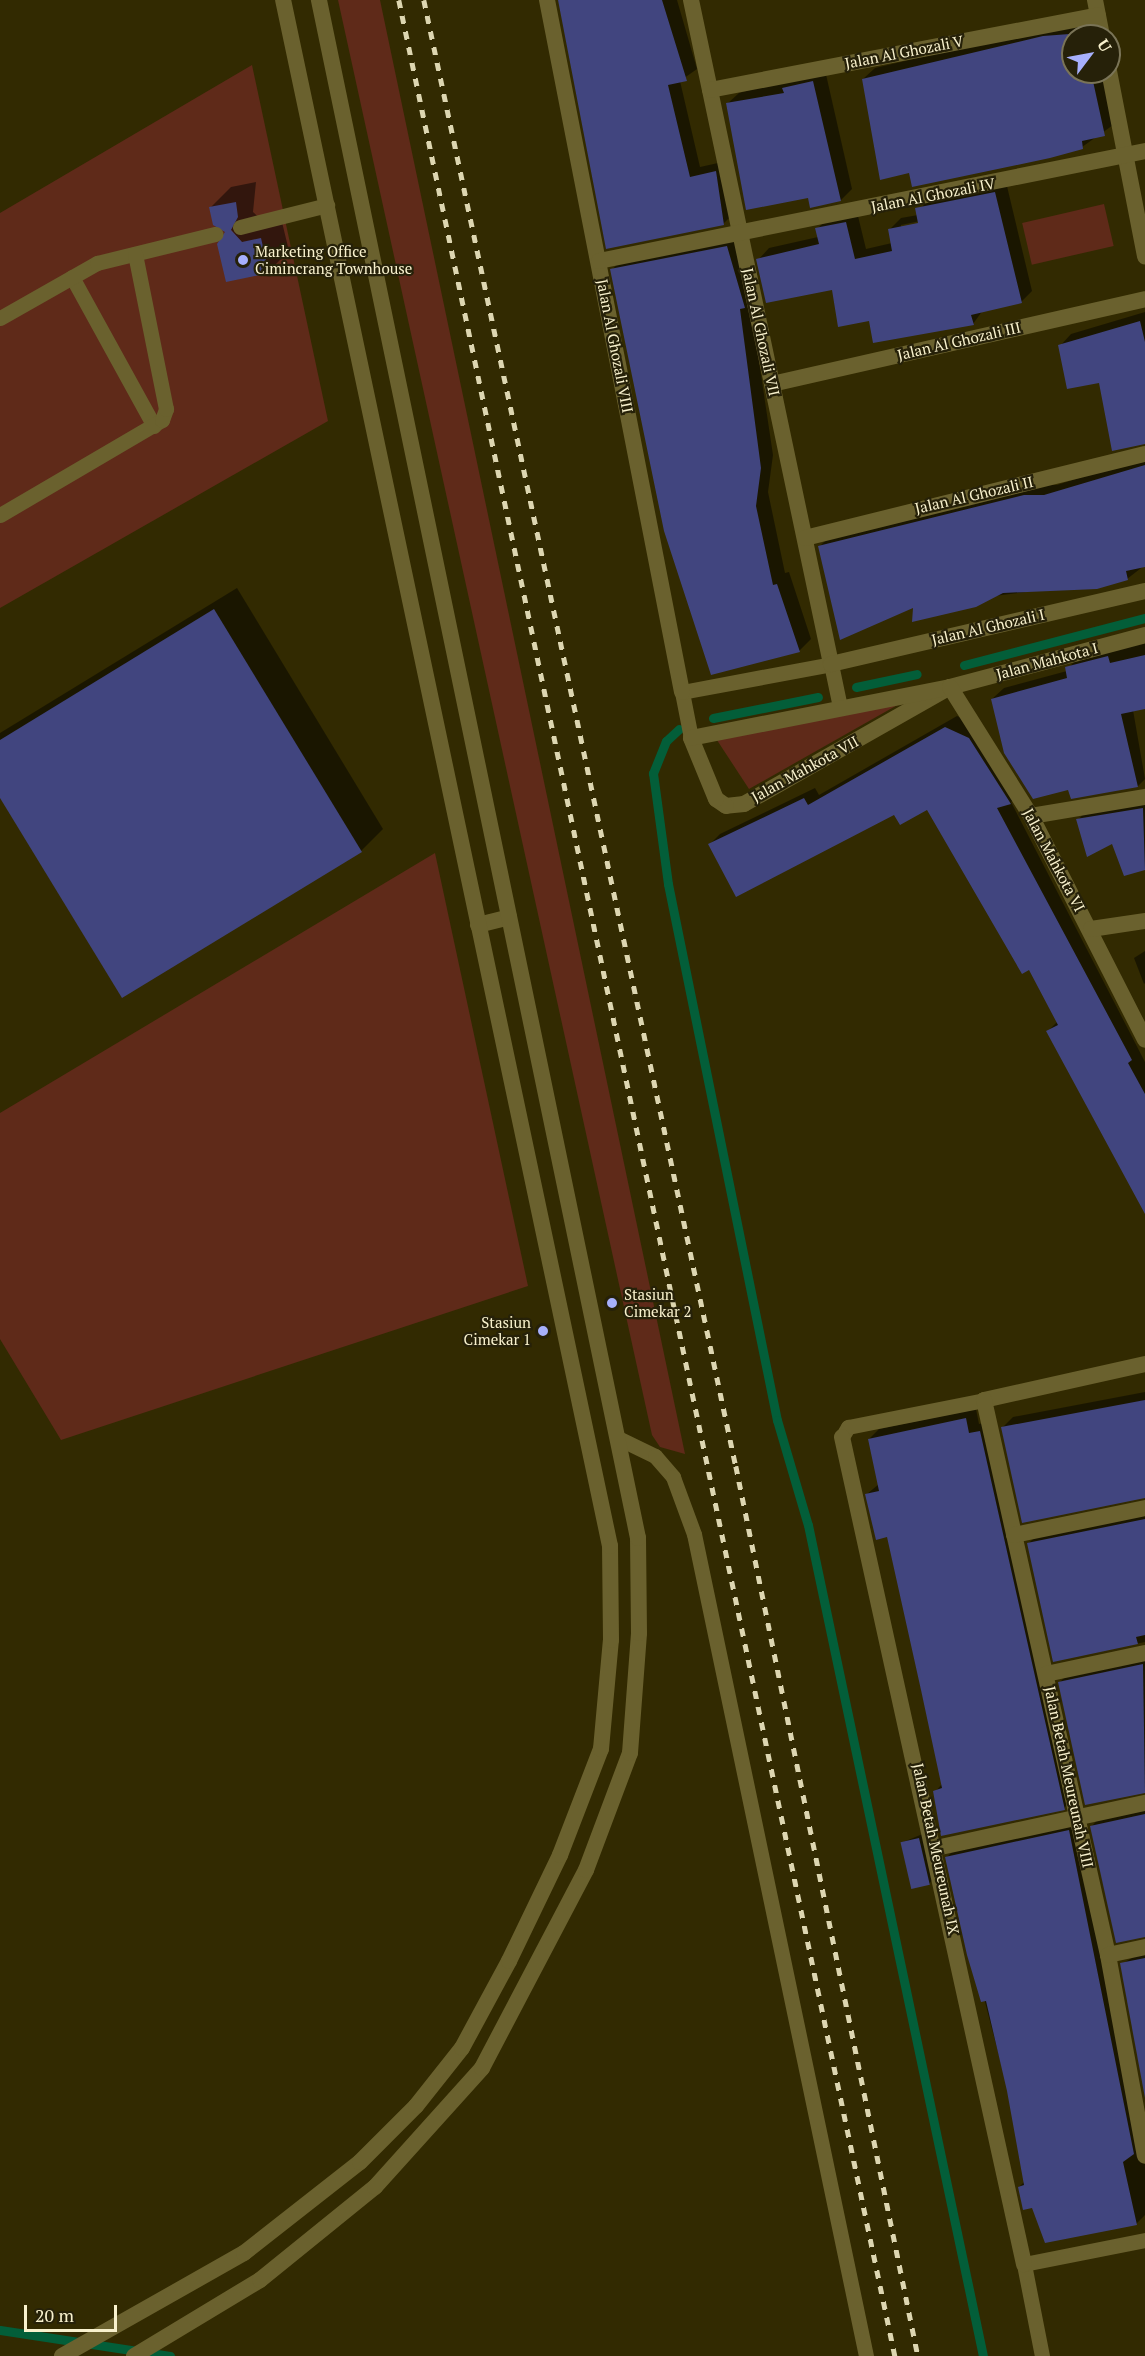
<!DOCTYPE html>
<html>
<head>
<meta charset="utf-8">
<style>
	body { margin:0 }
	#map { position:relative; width:1145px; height:2356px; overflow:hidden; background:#322a01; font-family:"PT Serif",serif }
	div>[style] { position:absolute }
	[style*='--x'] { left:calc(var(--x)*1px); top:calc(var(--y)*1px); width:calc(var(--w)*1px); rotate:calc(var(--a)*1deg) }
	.green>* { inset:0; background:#5f2a19; transform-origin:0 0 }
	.shadow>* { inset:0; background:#0007 }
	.stream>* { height:9px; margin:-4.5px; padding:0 4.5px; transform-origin:4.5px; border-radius:4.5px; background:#035e39 }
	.building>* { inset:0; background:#41457f; transform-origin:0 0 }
	.service>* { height:15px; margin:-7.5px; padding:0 7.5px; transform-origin:7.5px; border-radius:7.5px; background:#6a612e }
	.minor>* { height:16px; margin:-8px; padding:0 8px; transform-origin:8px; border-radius:8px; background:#6a612e }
	.tertiary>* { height:16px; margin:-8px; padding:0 8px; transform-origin:8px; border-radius:8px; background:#6a612e }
	.rail>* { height:4.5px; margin-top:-2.25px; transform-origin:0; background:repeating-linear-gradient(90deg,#ddd6b1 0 8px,transparent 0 16px) }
	.dots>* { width:16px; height:16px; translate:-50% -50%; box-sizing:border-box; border:3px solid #262109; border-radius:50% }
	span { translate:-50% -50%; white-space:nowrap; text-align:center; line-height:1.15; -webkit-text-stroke:4.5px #262109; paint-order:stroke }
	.street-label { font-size:15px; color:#f8f1cd }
	.poi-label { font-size:15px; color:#f8f1cd }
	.left { translate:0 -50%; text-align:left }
	.right { translate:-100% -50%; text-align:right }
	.north { position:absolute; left:1061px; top:24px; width:60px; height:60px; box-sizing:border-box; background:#262109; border:2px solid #7a7457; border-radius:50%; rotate:58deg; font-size:16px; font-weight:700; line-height:24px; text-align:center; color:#f8f1cd }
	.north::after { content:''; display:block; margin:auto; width:21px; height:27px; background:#a7b0fc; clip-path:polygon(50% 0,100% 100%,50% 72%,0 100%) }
	.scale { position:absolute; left:24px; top:2305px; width:93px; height:27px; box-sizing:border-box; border:3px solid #f8f1cd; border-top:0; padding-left:8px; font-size:18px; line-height:21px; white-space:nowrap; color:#f8f1cd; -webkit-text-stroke:4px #262109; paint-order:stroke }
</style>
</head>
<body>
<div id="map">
	<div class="green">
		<div style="clip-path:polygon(338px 0,380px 0,685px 1454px,660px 1447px,652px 1435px)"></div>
		<div style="clip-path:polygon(252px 65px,328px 421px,0 608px,0 213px)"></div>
		<div style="left:1104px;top:204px;width:43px;height:84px;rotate:77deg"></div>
		<div style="clip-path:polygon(908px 699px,749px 789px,713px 734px)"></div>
		<div style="clip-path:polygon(435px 853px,528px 1286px,61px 1440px,0 1339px,0 1113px)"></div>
	</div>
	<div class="shadow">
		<div style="clip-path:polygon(559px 0,677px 0,697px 69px,680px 81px,700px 167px,727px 161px,734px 213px,723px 224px)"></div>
		<div style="clip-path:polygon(1094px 22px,1097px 36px,1073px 36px,1073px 72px,1105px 72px,1116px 123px,1082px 147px,911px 171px,863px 79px,875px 68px,1055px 26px)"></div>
		<div style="clip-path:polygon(825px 70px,852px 189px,841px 200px,809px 197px,727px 104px,739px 93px)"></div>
		<div style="clip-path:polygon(256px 182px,253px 212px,264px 222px,281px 218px,289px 251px,268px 272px,211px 207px,231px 187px)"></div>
		<div style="clip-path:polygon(evenodd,1006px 182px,1032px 291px,1021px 302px,983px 310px,973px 324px,870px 319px,833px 288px,758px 260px,769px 248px,818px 237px,817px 229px,828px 218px,857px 212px,866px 249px,892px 243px,890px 229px,901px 218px,918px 215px,928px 197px,1006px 182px,925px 220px,926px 223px,901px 228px,901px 225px,925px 220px)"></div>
		<div style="clip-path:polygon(740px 234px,773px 455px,768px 492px,785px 573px,789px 572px,811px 639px,799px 651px,612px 270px,624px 257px)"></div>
		<div style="clip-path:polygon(1145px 312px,1145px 443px,1100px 381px,1060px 346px,1071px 334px)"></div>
		<div style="clip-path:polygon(1145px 457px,1145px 565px,1127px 579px,915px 606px,820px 546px,831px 535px,1037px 484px,1057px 485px)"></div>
		<div style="clip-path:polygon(237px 588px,383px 829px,361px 851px,0 795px,0 733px)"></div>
		<div style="clip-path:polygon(1145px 643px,1145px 708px,1133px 710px,1145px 779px,1138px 786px,1069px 789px,992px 699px,1004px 688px,1067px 671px,1078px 656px)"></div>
		<div style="clip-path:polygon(957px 716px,980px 727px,1021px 792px,1011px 802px,1145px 1062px,1145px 1193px,1047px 1032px,1058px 1021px,1029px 968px,928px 808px,709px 845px,720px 834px,815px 788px,819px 795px)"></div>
		<div style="clip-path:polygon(1145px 800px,1145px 869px,1125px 875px,1113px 842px,1078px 820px,1088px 809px)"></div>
		<div style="clip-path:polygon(1145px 951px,1145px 983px,1144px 984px,1134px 958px)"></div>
		<div style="clip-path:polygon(1145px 1392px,1145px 1497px,1002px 1428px,1013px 1417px)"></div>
		<div style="clip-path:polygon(976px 1409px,979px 1424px,990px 1422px,1074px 1798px,1064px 1808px,935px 1792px,942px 1784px,888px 1536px,867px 1494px,879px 1484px,869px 1439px,879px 1429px)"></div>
		<div style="clip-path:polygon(1145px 1511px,1145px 1642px,1054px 1660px,1028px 1544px,1039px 1533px)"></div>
		<div style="clip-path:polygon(1145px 1656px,1145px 1792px,1059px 1683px,1070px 1672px)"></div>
		<div style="clip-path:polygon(1145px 1806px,1145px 1936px,1092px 1826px,1102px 1815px)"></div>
		<div style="clip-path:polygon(1080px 1820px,1145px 2147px,1145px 2215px,1136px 2224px,1032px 2206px,1019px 2187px,1025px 2181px,1008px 2090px,947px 1857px,957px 1847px)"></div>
		<div style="clip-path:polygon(925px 1833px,934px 1878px,929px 1884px,901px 1843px)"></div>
		<div style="clip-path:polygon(1145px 1950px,1145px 2090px,1122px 1964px)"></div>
	</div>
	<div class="stream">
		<div style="--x:964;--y:665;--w:187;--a:-14.6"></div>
		<div style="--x:856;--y:687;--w:62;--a:-12"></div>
		<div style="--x:713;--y:718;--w:107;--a:-11.3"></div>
		<div style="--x:679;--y:729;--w:18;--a:137"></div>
		<div style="--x:666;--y:741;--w:35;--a:112"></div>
		<div style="--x:653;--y:773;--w:112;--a:82.3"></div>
		<div style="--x:668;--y:884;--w:547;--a:78.51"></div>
		<div style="--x:777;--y:1420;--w:109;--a:73.6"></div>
		<div style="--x:808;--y:1525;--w:849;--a:78.11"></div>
		<div style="--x:0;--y:2330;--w:172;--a:8.7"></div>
	</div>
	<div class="building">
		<div style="clip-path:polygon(558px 0,662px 0,687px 81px,668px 85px,690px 177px,716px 171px,724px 225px,606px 249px)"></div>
		<div style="clip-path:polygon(1083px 33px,1073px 36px,1073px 72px,1091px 72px,1105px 136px,1082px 141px,1083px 149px,1050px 158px,912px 187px,909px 173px,880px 180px,862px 79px,1043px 36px)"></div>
		<div style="clip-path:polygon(813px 81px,841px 201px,810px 208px,808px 198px,746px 210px,726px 103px,784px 93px,782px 88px)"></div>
		<div style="clip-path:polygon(995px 192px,1022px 303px,971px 315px,974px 325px,873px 343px,869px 321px,838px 327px,832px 290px,766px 303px,756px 259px,819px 244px,815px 228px,846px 222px,855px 259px,892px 251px,888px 229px,918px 223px,915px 208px)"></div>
		<div style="clip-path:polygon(236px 202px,238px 217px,231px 230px,242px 242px,261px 238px,269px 273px,226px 282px,217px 244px,225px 232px,213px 225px,209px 207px)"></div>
		<div style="clip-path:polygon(727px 246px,745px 308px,740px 309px,761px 468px,756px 506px,773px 585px,777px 584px,800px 652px,711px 675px,664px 531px,610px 269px)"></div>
		<div style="clip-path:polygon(1140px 321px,1145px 342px,1145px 444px,1112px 451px,1099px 383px,1067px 389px,1058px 345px)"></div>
		<div style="clip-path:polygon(1145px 465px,1145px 567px,1126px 571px,1128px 580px,1097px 589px,1003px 593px,976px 607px,912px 622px,913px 608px,840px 640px,818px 546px,1024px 495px,1044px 495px)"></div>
		<div style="clip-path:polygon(214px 609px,362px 852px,122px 998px,0 798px,0 740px)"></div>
		<div style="clip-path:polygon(1145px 655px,1145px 709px,1121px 714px,1138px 787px,1071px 799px,1068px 790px,1033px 799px,1004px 753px,991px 699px,1067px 678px,1065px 667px,1108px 656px,1110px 663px)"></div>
		<div style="clip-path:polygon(945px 727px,969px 738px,1011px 804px,997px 808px,1132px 1060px,1128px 1063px,1145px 1094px,1145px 1214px,1046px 1031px,1058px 1025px,1029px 970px,1022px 974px,927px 810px,900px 825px,894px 815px,736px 897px,708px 844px,804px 798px,808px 805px)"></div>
		<div style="clip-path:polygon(1143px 808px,1145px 870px,1124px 876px,1112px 844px,1087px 857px,1076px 819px)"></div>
		<div style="clip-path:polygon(1145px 1400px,1145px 1498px,1022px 1523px,1001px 1427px)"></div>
		<div style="clip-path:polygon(966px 1418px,969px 1433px,980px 1431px,1065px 1810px,941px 1836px,933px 1791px,942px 1788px,921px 1690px,887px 1537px,876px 1540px,865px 1494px,879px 1491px,868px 1439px)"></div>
		<div style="clip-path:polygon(1145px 1519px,1145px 1635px,1136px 1637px,1138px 1644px,1053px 1662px,1027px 1543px)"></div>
		<div style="clip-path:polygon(1143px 1664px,1145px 1793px,1085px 1805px,1058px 1682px)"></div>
		<div style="clip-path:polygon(1145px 1814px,1145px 1937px,1116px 1943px,1090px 1826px)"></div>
		<div style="clip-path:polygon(1069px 1830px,1134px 2154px,1123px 2162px,1137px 2225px,1045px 2243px,1032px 2208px,1023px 2210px,1018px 2187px,1024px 2185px,1007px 2091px,986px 2001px,981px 2002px,967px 1955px,945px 1857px)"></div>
		<div style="left:919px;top:1838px;width:48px;height:19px;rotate:77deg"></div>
		<div style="clip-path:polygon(1145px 1958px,1145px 2098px,1120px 1963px)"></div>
	</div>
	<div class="service">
		<div style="--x:240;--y:227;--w:90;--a:-14.2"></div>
		<div style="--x:72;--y:277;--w:170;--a:61.2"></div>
		<div style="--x:0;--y:318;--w:112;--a:-29.6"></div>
		<div style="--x:97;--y:263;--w:122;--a:-13.8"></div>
		<div style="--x:0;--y:515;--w:188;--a:-30.4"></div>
		<div style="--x:162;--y:420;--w:12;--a:-70"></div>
		<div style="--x:166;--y:409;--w:158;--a:-101.3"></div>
		<div style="--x:691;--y:738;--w:47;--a:-101.1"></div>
		<div style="--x:682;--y:692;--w:152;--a:-10.6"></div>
		<div style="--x:831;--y:664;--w:44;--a:78.2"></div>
		<div style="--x:842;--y:1437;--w:12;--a:-59"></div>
		<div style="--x:848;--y:1427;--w:139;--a:-11.2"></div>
		<div style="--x:620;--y:1439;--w:39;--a:26"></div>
		<div style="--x:655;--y:1456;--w:28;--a:49"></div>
		<div style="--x:673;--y:1477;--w:61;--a:69.8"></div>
		<div style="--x:694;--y:1534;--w:840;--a:78.18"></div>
		<div style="--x:1042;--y:2356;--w:94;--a:-101.1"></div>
		<div style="--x:1024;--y:2264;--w:123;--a:-11.2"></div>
	</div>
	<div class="minor">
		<div style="--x:547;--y:0;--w:705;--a:78.96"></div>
		<div style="--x:691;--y:0;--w:679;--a:78.09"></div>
		<div style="--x:831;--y:664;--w:322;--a:-13.1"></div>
		<div style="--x:1095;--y:0;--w:37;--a:79"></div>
		<div style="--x:1109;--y:71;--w:189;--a:79"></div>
		<div style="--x:710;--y:90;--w:395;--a:-10.9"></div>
		<div style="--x:599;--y:261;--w:557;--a:-11.39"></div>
		<div style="--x:772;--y:384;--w:383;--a:-12.8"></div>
		<div style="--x:805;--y:538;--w:350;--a:-13.9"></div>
		<div style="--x:950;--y:687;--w:237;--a:150.4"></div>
		<div style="--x:744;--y:804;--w:18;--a:174"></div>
		<div style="--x:726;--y:806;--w:12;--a:-145"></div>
		<div style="--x:716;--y:799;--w:66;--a:-112.3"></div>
		<div style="--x:691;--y:738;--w:264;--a:-11.1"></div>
		<div style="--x:950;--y:687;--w:202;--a:-14.9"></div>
		<div style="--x:950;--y:687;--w:152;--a:57.9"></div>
		<div style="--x:1031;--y:816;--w:251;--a:63"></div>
		<div style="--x:1031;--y:816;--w:116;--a:-9.5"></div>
		<div style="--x:1091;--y:929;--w:55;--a:-8.4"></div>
		<div style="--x:1145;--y:1364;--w:165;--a:167.4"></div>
		<div style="--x:984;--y:1400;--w:569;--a:77.41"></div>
		<div style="--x:1108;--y:1955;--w:204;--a:79.6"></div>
		<div style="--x:842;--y:1437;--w:847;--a:77.59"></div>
		<div style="--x:1014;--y:1535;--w:134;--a:-11.6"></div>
		<div style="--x:1046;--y:1674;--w:101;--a:-12"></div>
		<div style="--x:936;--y:1848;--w:214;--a:-12.2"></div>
		<div style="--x:1108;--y:1955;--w:38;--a:-12"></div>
	</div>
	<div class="tertiary">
		<div style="--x:478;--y:925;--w:32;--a:-14"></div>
		<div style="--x:62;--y:2356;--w:209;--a:-29.5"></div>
		<div style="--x:244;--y:2253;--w:147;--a:-38.1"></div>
		<div style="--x:360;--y:2162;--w:79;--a:-45"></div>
		<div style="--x:416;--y:2106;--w:74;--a:-51.6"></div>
		<div style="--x:462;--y:2048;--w:99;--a:-61.6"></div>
		<div style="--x:509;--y:1961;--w:118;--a:-64.3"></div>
		<div style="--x:560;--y:1855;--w:114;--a:-68.9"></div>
		<div style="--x:601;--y:1749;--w:109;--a:-84.8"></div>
		<div style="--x:611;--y:1640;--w:94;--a:-90.6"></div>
		<div style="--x:610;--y:1546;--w:1580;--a:-101.94"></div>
		<div style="--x:134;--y:2356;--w:147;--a:-31.1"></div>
		<div style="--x:260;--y:2280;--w:148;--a:-39"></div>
		<div style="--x:375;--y:2187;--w:160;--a:-48"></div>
		<div style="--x:482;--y:2068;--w:224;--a:-62.3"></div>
		<div style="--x:586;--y:1870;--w:125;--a:-69.4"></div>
		<div style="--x:630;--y:1753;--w:120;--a:-85.7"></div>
		<div style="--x:639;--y:1633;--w:95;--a:-90.6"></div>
		<div style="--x:638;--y:1538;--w:1571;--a:-101.72"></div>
	</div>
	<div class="rail">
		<div style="--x:399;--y:0;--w:2408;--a:78.11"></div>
		<div style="--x:424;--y:0;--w:1499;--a:77.99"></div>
		<div style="--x:736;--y:1466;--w:908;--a:78.44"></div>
	</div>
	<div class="dots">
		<div style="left:243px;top:260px;background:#a7b0fc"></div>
		<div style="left:612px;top:1303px;background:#a7b0fc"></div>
		<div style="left:543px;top:1331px;background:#a7b0fc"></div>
	</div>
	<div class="street-label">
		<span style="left:904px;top:52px;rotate:-11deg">Jalan Al Ghozali V</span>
		<span style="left:933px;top:195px;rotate:-11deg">Jalan Al Ghozali IV</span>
		<span style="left:761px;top:332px;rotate:78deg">Jalan Al Ghozali VII</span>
		<span style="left:959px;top:341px;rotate:-13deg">Jalan Al Ghozali III</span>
		<span style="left:615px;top:346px;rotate:79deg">Jalan Al Ghozali VIII</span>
		<span style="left:974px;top:495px;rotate:-13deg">Jalan Al Ghozali II</span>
		<span style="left:988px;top:627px;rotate:-13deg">Jalan Al Ghozali I</span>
		<span style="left:1047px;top:661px;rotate:-15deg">Jalan Mahkota I</span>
		<span style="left:805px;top:769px;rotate:-29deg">Jalan Mahkota VII</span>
		<span style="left:1054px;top:860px;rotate:62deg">Jalan Mahkota VI</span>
		<span style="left:1069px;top:1777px;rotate:78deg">Jalan Betah Meureunah VIII</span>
		<span style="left:936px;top:1849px;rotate:78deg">Jalan Betah Meureunah IX</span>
	</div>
	<div class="poi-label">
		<span class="left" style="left:255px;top:260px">Marketing Office<br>Cimincrang Townhouse</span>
		<span class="left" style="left:624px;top:1303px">Stasiun<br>Cimekar 2</span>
		<span class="right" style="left:531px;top:1331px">Stasiun<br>Cimekar 1</span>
	</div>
	<div class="north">U</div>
	<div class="scale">20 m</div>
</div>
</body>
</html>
